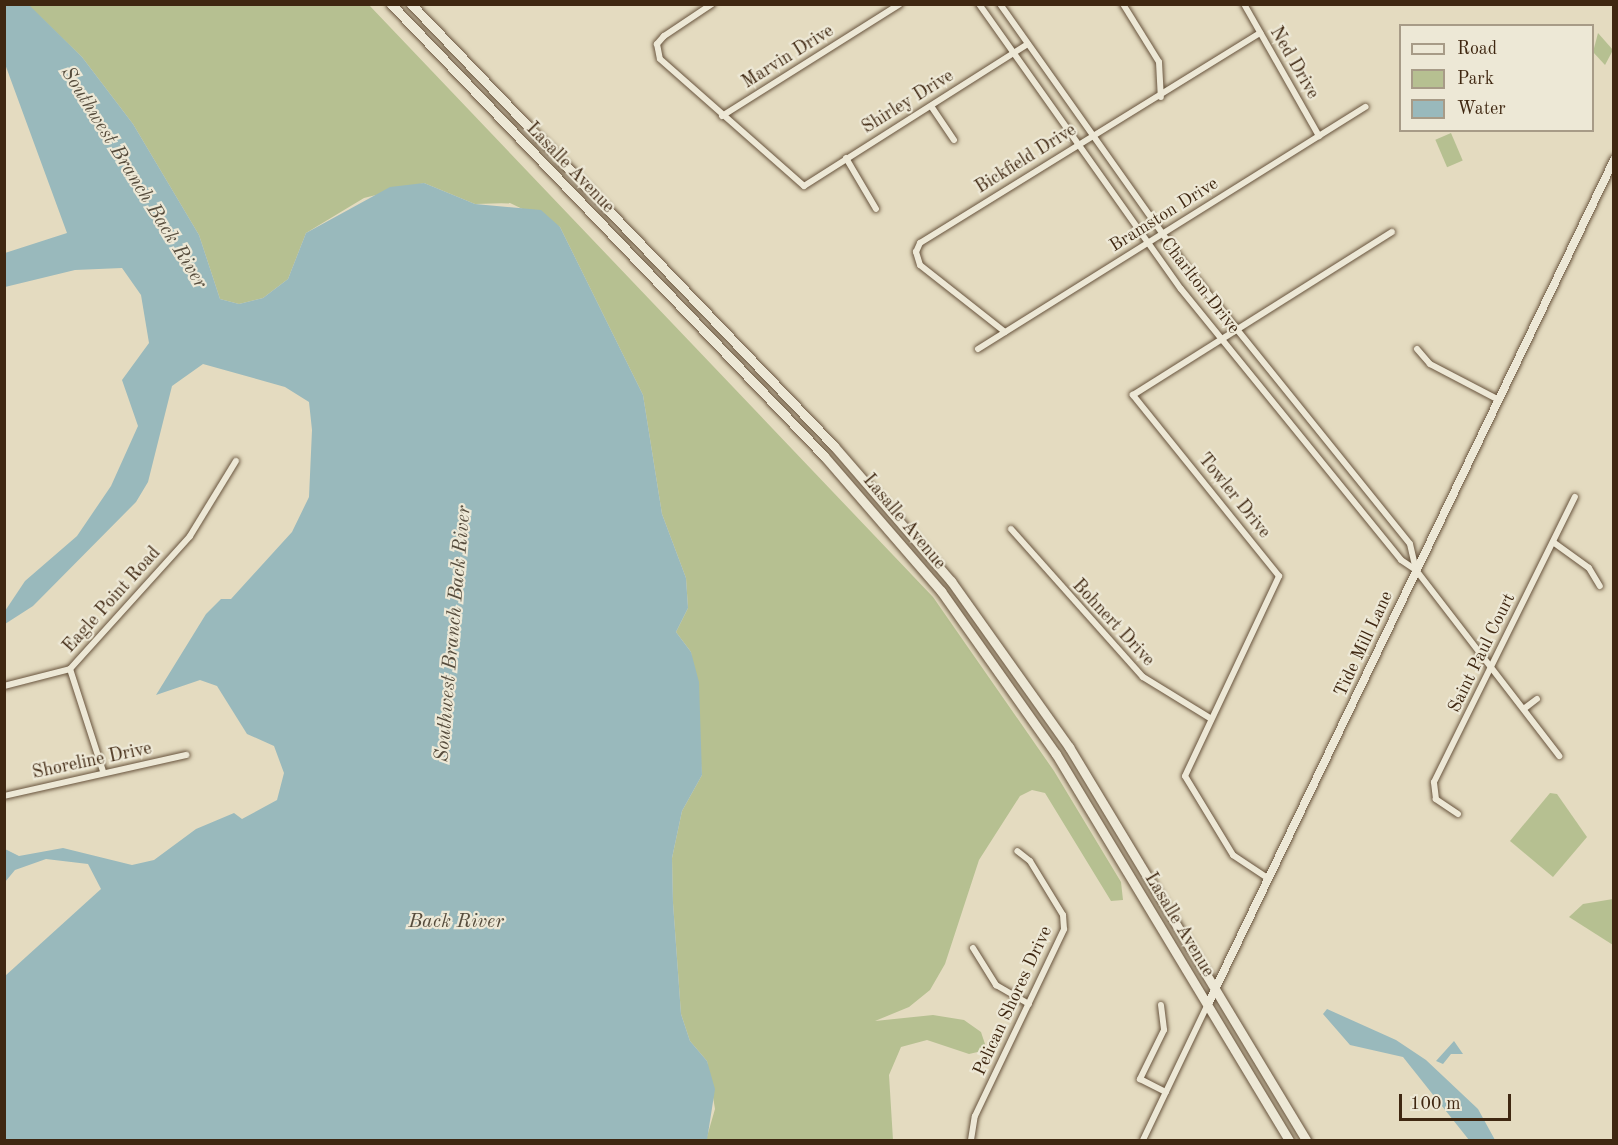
<!DOCTYPE html>
<html>
<head>
<meta charset="utf-8">
<style>
	body { margin:0 }
	#map { position:relative; width:1618px; height:1145px; overflow:hidden; background:#e4dbc0; font-family:"Old Standard TT",serif }
	div>[style] { position:absolute }
	[style*='--x'] { left:calc(var(--x)*1px); top:calc(var(--y)*1px); width:calc(var(--w)*1px); rotate:calc(var(--a)*1deg) }
	.green>* { inset:0; background:#b6c091; transform-origin:0 0 }
	.water>* { inset:0; background:#99b9bc }
	.roads { filter:drop-shadow(0 0 2px #68543d) drop-shadow(0 0 2px #68543d) }
	.minor>* { height:6px; margin:-3px; padding:0 3px; transform-origin:3px; border-radius:3px; background:#ede8d6 }
	.tertiary>* { height:8px; margin:-4px; padding:0 4px; transform-origin:4px; border-radius:4px; background:#ede8d6 }
	.secondary>* { height:9px; margin:-4.5px; padding:0 4.5px; transform-origin:4.5px; border-radius:4.5px; background:#ede8d6 }
	span { translate:-50% -50%; white-space:nowrap; text-align:center; line-height:1.15; -webkit-text-stroke:4.5px #ede8d6; paint-order:stroke }
	.street-label { font-size:18px; color:#3f2711 }
	.water-label { font-size:20px; color:#564c3c; font-style:italic }
	.frame { position:absolute; inset:0; border:6px solid #3f2711; pointer-events:none }
	.legend { position:absolute; left:1399px; top:24px; width:195px; height:108px; box-sizing:border-box; background:#ede8d6; border:2px solid #a79b87; margin:0; padding:8px 10px; list-style:none; font-size:18px; color:#3f2711 }
	.legend li { display:flex; align-items:center; gap:12px; height:30px }
	.legend b { width:30px; border:2px solid #a79b87 }
	.scale { position:absolute; left:1399px; top:1094px; width:112px; height:27px; box-sizing:border-box; border:3px solid #3f2711; border-top:0; padding-left:8px; font-size:18px; line-height:21px; white-space:nowrap; color:#3f2711; -webkit-text-stroke:4px #ede8d6; paint-order:stroke }
</style>
</head>
<body>
<div id="map">
	<div class="green">
		<div style="clip-path:polygon(28px 5px,369px 5px,933px 597px,1054px 771px,1121px 882px,1123px 900px,1111px 901px,1045px 793px,1032px 790px,1020px 796px,979px 860px,945px 964px,930px 990px,909px 1007px,875px 1021px,933px 1015px,964px 1020px,981px 1032px,985px 1044px,982px 1051px,969px 1054px,927px 1040px,901px 1047px,889px 1075px,893px 1140px,706px 1140px,715px 1109px,707px 1061px,690px 1041px,681px 1014px,673px 903px,672px 858px,682px 811px,702px 775px,691px 652px,676px 632px,688px 608px,686px 578px,662px 514px,643px 395px,560px 227px,510px 203px,475px 204px,424px 183px,364px 198px,306px 233px,288px 279px,263px 298px,239px 304px,220px 299px,199px 235px,133px 124px,82px 57px)"></div>
		<div style="clip-path:polygon(1598px 33px,1613px 50px,1605px 65px,1593px 52px)"></div>
		<div style="left:1451px;top:133px;width:30px;height:17px;rotate:67deg"></div>
		<div style="clip-path:polygon(1550px 793px,1557px 794px,1587px 837px,1553px 877px,1510px 841px)"></div>
		<div style="clip-path:polygon(1613px 899px,1613px 945px,1569px 917px,1583px 904px)"></div>
	</div>
	<div class="water">
		<div style="clip-path:polygon(28px 4px,82px 57px,133px 124px,199px 235px,220px 299px,239px 304px,263px 298px,288px 279px,306px 233px,390px 187px,424px 183px,475px 204px,541px 210px,560px 227px,643px 395px,662px 514px,686px 578px,688px 608px,676px 632px,691px 652px,699px 682px,702px 775px,682px 811px,672px 858px,673px 903px,681px 1014px,690px 1041px,707px 1061px,715px 1089px,707px 1140px,5px 1140px,5px 976px,101px 889px,88px 864px,46px 859px,15px 870px,5px 882px,5px 849px,19px 856px,63px 848px,132px 865px,154px 860px,196px 829px,234px 813px,242px 819px,277px 800px,284px 773px,274px 746px,247px 734px,217px 686px,200px 680px,156px 695px,206px 614px,221px 599px,231px 599px,292px 532px,309px 497px,312px 430px,309px 402px,285px 387px,203px 364px,172px 386px,148px 482px,136px 502px,33px 606px,5px 624px,5px 611px,25px 581px,77px 536px,111px 486px,138px 426px,122px 380px,149px 343px,141px 295px,122px 268px,75px 270px,5px 287px,5px 253px,67px 233px,5px 64px,5px 5px)"></div>
		<div style="clip-path:polygon(1327px 1009px,1396px 1040px,1426px 1060px,1478px 1109px,1495px 1140px,1469px 1140px,1403px 1057px,1350px 1045px,1323px 1014px)"></div>
		<div style="clip-path:polygon(1454px 1041px,1463px 1054px,1451px 1054px,1443px 1064px,1436px 1061px)"></div>
	</div>
	<div class="roads">
		<div class="minor">
			<div style="--x:712;--y:4;--w:58;--a:146.3"></div>
			<div style="--x:664;--y:36;--w:11;--a:131"></div>
			<div style="--x:657;--y:44;--w:15;--a:79"></div>
			<div style="--x:660;--y:59;--w:192;--a:41.4"></div>
			<div style="--x:804;--y:186;--w:265;--a:-32.4"></div>
			<div style="--x:979;--y:4;--w:349;--a:54.7"></div>
			<div style="--x:1181;--y:289;--w:349;--a:50.9"></div>
			<div style="--x:1401;--y:560;--w:18;--a:34"></div>
			<div style="--x:1416;--y:570;--w:235;--a:52.4"></div>
			<div style="--x:1000;--y:4;--w:320;--a:54.7"></div>
			<div style="--x:1185;--y:265;--w:358;--a:51.1"></div>
			<div style="--x:1410;--y:544;--w:26;--a:77"></div>
			<div style="--x:1123;--y:4;--w:68;--a:58.2"></div>
			<div style="--x:1159;--y:62;--w:35;--a:87"></div>
			<div style="--x:1244;--y:4;--w:152;--a:60.4"></div>
			<div style="--x:931;--y:106;--w:41;--a:55.9"></div>
			<div style="--x:722;--y:116;--w:210;--a:-32.2"></div>
			<div style="--x:846;--y:158;--w:59;--a:59.5"></div>
			<div style="--x:1005;--y:332;--w:108;--a:-141.8"></div>
			<div style="--x:920;--y:265;--w:14;--a:-107"></div>
			<div style="--x:916;--y:252;--w:10;--a:-66"></div>
			<div style="--x:920;--y:243;--w:400;--a:-31.7"></div>
			<div style="--x:978;--y:349;--w:457;--a:-32"></div>
			<div style="--x:1417;--y:349;--w:20;--a:49"></div>
			<div style="--x:1430;--y:364;--w:78;--a:27.6"></div>
			<div style="--x:1011;--y:529;--w:198;--a:48.3"></div>
			<div style="--x:1143;--y:677;--w:79;--a:31.5"></div>
			<div style="--x:1553;--y:542;--w:44;--a:35.8"></div>
			<div style="--x:1589;--y:568;--w:21;--a:59"></div>
			<div style="--x:70;--y:669;--w:179;--a:-47.9"></div>
			<div style="--x:190;--y:536;--w:88;--a:-58.5"></div>
			<div style="--x:70;--y:669;--w:107;--a:72.1"></div>
			<div style="--x:4;--y:686;--w:68;--a:-14.4"></div>
			<div style="--x:1525;--y:708;--w:15;--a:-37"></div>
			<div style="--x:4;--y:796;--w:187;--a:-12.7"></div>
			<div style="--x:1458;--y:814;--w:27;--a:-146"></div>
			<div style="--x:1436;--y:799;--w:17;--a:-97"></div>
			<div style="--x:1434;--y:782;--w:318;--a:-63.7"></div>
			<div style="--x:1269;--y:879;--w:43;--a:-146.3"></div>
			<div style="--x:1233;--y:855;--w:92;--a:-121.3"></div>
			<div style="--x:1185;--y:776;--w:221;--a:-64.8"></div>
			<div style="--x:1279;--y:576;--w:233;--a:-128.9"></div>
			<div style="--x:1133;--y:395;--w:306;--a:-32.2"></div>
			<div style="--x:973;--y:948;--w:44;--a:58.1"></div>
			<div style="--x:996;--y:985;--w:38;--a:30"></div>
			<div style="--x:1161;--y:1005;--w:25;--a:83"></div>
			<div style="--x:1164;--y:1030;--w:55;--a:116.1"></div>
			<div style="--x:1140;--y:1079;--w:29;--a:27"></div>
			<div style="--x:971;--y:1140;--w:24;--a:-81"></div>
			<div style="--x:975;--y:1116;--w:207;--a:-64.5"></div>
			<div style="--x:1064;--y:929;--w:14;--a:-94"></div>
			<div style="--x:1063;--y:915;--w:63;--a:-121.4"></div>
			<div style="--x:1030;--y:861;--w:16;--a:-142"></div>
			<div style="--x:1143;--y:1140;--w:151;--a:-64.5"></div>
		</div>
		<div class="tertiary">
			<div style="--x:1208;--y:1004;--w:937;--a:-64.31"></div>
		</div>
		<div class="secondary">
			<div style="--x:391;--y:4;--w:626;--a:46.23"></div>
			<div style="--x:824;--y:456;--w:179;--a:49.1"></div>
			<div style="--x:941;--y:591;--w:199;--a:54.8"></div>
			<div style="--x:1056;--y:754;--w:451;--a:58.9"></div>
			<div style="--x:411;--y:4;--w:612;--a:46.26"></div>
			<div style="--x:834;--y:446;--w:179;--a:49.1"></div>
			<div style="--x:951;--y:581;--w:204;--a:54.6"></div>
			<div style="--x:1069;--y:747;--w:459;--a:58.9"></div>
		</div>
	</div>
	<div class="street-label">
		<span style="left:788px;top:57px;rotate:-32deg">Marvin Drive</span>
		<span style="left:1294px;top:63px;rotate:60deg">Ned Drive</span>
		<span style="left:908px;top:102px;rotate:-32deg">Shirley Drive</span>
		<span style="left:1026px;top:159px;rotate:-32deg">Bickfield Drive</span>
		<span style="left:570px;top:168px;rotate:46deg">Lasalle Avenue</span>
		<span style="left:1164px;top:215px;rotate:-32deg">Bramston Drive</span>
		<span style="left:1200px;top:286px;rotate:52deg">Charlton Drive</span>
		<span style="left:1234px;top:496px;rotate:51deg">Towler Drive</span>
		<span style="left:904px;top:522px;rotate:50deg">Lasalle Avenue</span>
		<span style="left:112px;top:600px;rotate:-48deg">Eagle Point Road</span>
		<span style="left:1113px;top:623px;rotate:47deg">Bohnert Drive</span>
		<span style="left:1364px;top:644px;rotate:-65deg">Tide Mill Lane</span>
		<span style="left:1482px;top:653px;rotate:-64deg">Saint Paul Court</span>
		<span style="left:92px;top:761px;rotate:-12deg">Shoreline Drive</span>
		<span style="left:1179px;top:925px;rotate:59deg">Lasalle Avenue</span>
		<span style="left:1013px;top:1001px;rotate:-65deg">Pelican Shores Drive</span>
	</div>
	<div class="water-label">
		<span style="left:133px;top:178px;rotate:58deg">Southwest Branch Back River</span>
		<span style="left:454px;top:634px;rotate:-85deg">Southwest Branch Back River</span>
		<span style="left:456px;top:922px">Back River</span>
	</div>
	<div class="frame"></div>
	<ul class="legend">
	<li><b style="height:8px;background:#ede8d6"></b>Road</li>
	<li><b style="height:16px;background:#b6c091"></b>Park</li>
	<li><b style="height:16px;background:#99b9bc"></b>Water</li>
	</ul>
	<div class="scale">100 m</div>
</div>
</body>
</html>
